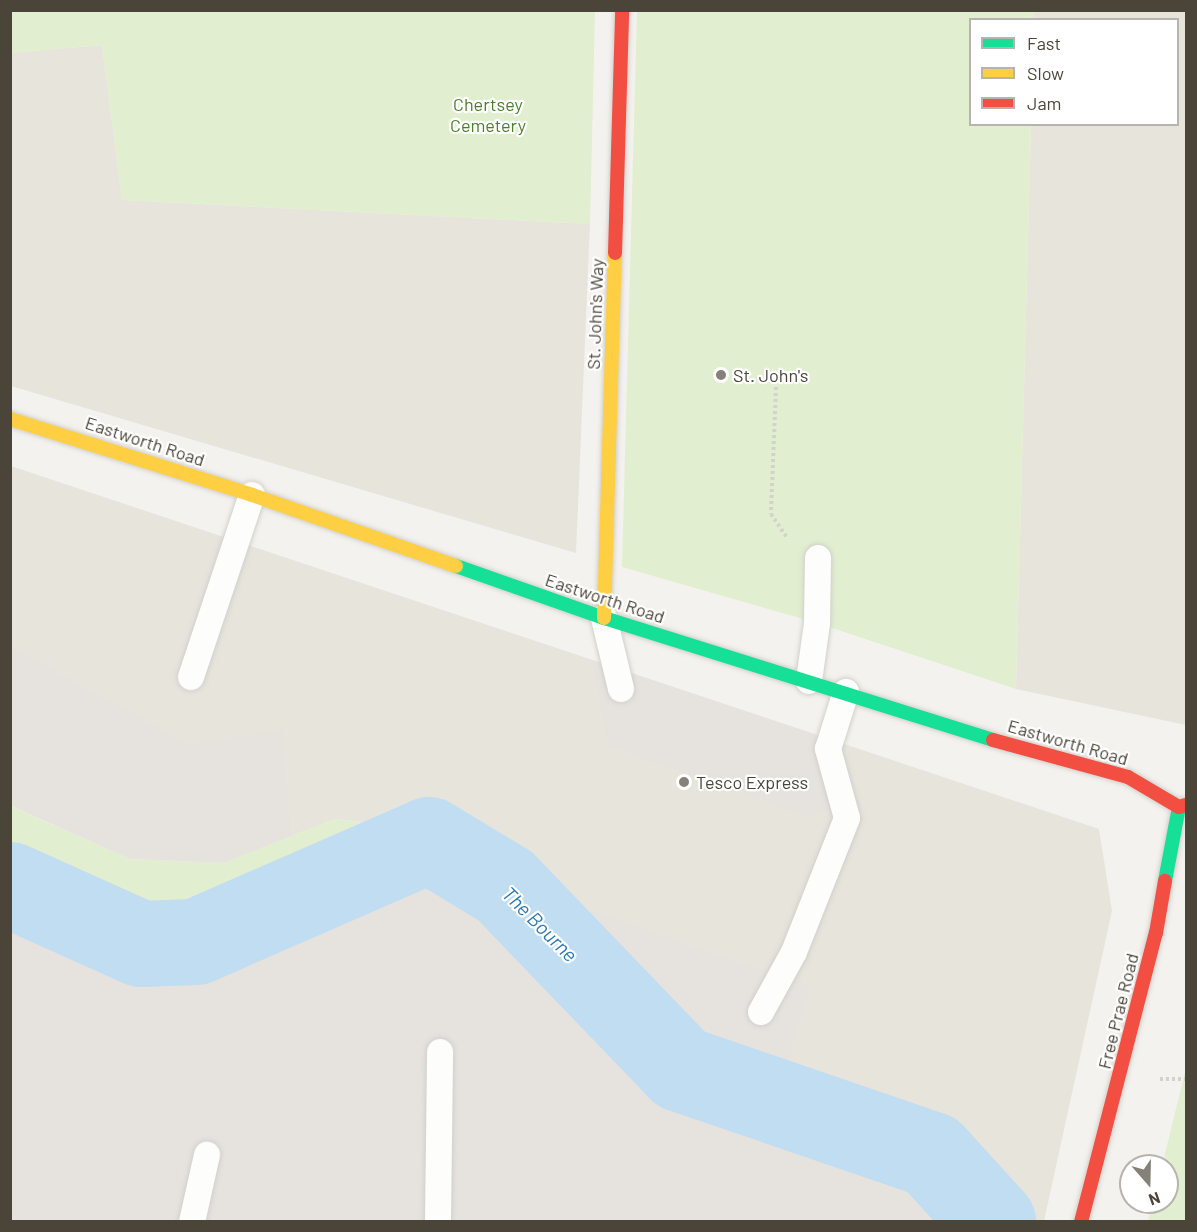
<!DOCTYPE html>
<html>
<head>
<meta charset="utf-8">
<style>
	body { margin:0 }
	#map { position:relative; width:1197px; height:1232px; overflow:hidden; background:#f4f2ee; font-family:Barlow,sans-serif }
	div>[style] { position:absolute }
	[style*='--x'] { left:calc(var(--x)*1px); top:calc(var(--y)*1px); width:calc(var(--w)*1px); rotate:calc(var(--a)*1deg) }
	.residential>* { inset:0; background:#e7e4dc }
	.industrial>* { inset:0; background:#e6e2de }
	.green>* { inset:0; background:#e1eecf }
	.parking>* { inset:0; background:#e6e3df }
	.river>* { height:86px; margin:-43px; padding:0 43px; transform-origin:43px; border-radius:43px; background:#c0ddf1 }
	.path>* { height:4px; margin-top:-2px; transform-origin:0; background:repeating-linear-gradient(90deg,#d3d2cc 0 3px,transparent 0 6px) }
	.roads { filter:drop-shadow(0 0 2px #d2d0cb) drop-shadow(0 0 2px #d2d0cb) }
	.lane>* { height:26px; margin:-13px; padding:0 13px; transform-origin:13px; border-radius:13px; background:#fdfdfc }
	.fast>* { height:14px; margin:-7px; padding:0 7px; transform-origin:7px; border-radius:7px; background:#16e098 }
	.slow>* { height:14px; margin:-7px; padding:0 7px; transform-origin:7px; border-radius:7px; background:#ffcf43 }
	.jam>* { height:14px; margin:-7px; padding:0 7px; transform-origin:7px; border-radius:7px; background:#f24e42 }
	.dots>* { width:16px; height:16px; translate:-50% -50%; box-sizing:border-box; border:3px solid #fff; border-radius:50% }
	span { translate:-50% -50%; white-space:nowrap; text-align:center; line-height:1.15; -webkit-text-stroke:4.5px #fff; paint-order:stroke }
	.park-label { font-size:18px; color:#4a7f2a }
	.street-label { font-size:18px; color:#4b4439 }
	.poi-label { font-size:18px; color:#4b4439 }
	.left { translate:0 -50%; text-align:left }
	.water-label { font-size:20px; color:#2e7ab2; font-style:italic }
	.frame { position:absolute; inset:0; border:12px solid #4b4439; pointer-events:none }
	.legend { position:absolute; left:969px; top:18px; width:210px; height:108px; box-sizing:border-box; background:#fff; border:2px solid #b7b4b0; margin:0; padding:8px 10px; list-style:none; font-size:18px; color:#4b4439 }
	.legend li { display:flex; align-items:center; gap:12px; height:30px }
	.legend b { width:30px; border:2px solid #b7b4b0 }
	.north { position:absolute; left:1119px; top:1154px; width:60px; height:60px; box-sizing:border-box; background:#fff; border:2px solid #b7b4b0; border-radius:50%; rotate:160deg; font-size:16px; font-weight:700; line-height:24px; text-align:center; color:#4b4439 }
	.north::after { content:''; display:block; margin:auto; width:21px; height:27px; background:#868178; clip-path:polygon(50% 0,100% 100%,50% 72%,0 100%) }
</style>
</head>
<body>
<div id="map">
	<div class="residential">
		<div style="clip-path:polygon(1034px 11px,1186px 11px,1186px 725px,1016px 689px,1031px 125px,1178px 124px,1178px 20px,1034px 19px)"></div>
		<div style="clip-path:polygon(102px 45px,122px 200px,590px 224px,576px 553px,11px 386px,10px 53px)"></div>
		<div style="clip-path:polygon(11px 466px,1099px 829px,1112px 911px,1044px 1221px,1023px 1221px,964px 1152px,685px 1046px,478px 835px,335px 819px,223px 863px,11px 806px)"></div>
	</div>
	<div class="industrial">
		<div style="clip-path:polygon(452px 881px,522px 938px,642px 1058px,699px 1100px,902px 1167px,962px 1221px,11px 1221px,10px 921px,137px 972px,406px 884px)"></div>
	</div>
	<div class="green">
		<div style="clip-path:polygon(11px 10px,595px 11px,590px 224px,122px 200px,102px 45px,11px 53px)"></div>
		<div style="clip-path:polygon(637px 11px,1034px 11px,1034px 19px,970px 20px,970px 124px,1031px 125px,1016px 689px,817px 623px,622px 567px)"></div>
		<div style="clip-path:polygon(10px 806px,130px 859px,223px 863px,335px 819px,478px 835px,406px 884px,137px 972px,11px 921px)"></div>
		<div style="clip-path:polygon(1186px 1068px,1186px 1221px,1148px 1221px,1153px 1202px,1167px 1202px,1167px 1166px,1162px 1166px)"></div>
	</div>
	<div class="parking">
		<div style="clip-path:polygon(11px 647px,188px 744px,282px 730px,291px 836px,223px 863px,130px 859px,11px 806px)"></div>
		<div style="clip-path:polygon(592px 660px,814px 734px,838px 807px,811px 818px,608px 746px)"></div>
		<div style="clip-path:polygon(592px 911px,810px 986px,782px 1083px,685px 1046px,570px 929px)"></div>
	</div>
	<div class="river">
		<div style="--x:10;--y:885;--w:144;--a:24.2"></div>
		<div style="--x:141;--y:944;--w:55;--a:-2.1"></div>
		<div style="--x:196;--y:942;--w:254;--a:-23.6"></div>
		<div style="--x:429;--y:840;--w:89;--a:31.2"></div>
		<div style="--x:505;--y:886;--w:254;--a:46.1"></div>
		<div style="--x:681;--y:1069;--w:265;--a:18.9"></div>
		<div style="--x:932;--y:1155;--w:91;--a:47.7"></div>
	</div>
	<div class="path">
		<div style="--x:776;--y:387;--w:127;--a:92.3"></div>
		<div style="--x:771;--y:514;--w:29;--a:56"></div>
		<div style="--x:1160;--y:1079;--w:26;--a:0"></div>
	</div>
	<div class="roads">
		<div class="lane">
			<div style="--x:604;--y:618;--w:73;--a:76.5"></div>
			<div style="--x:191;--y:677;--w:192;--a:-71.5"></div>
			<div style="--x:809;--y:681;--w:59;--a:-82.1"></div>
			<div style="--x:817;--y:623;--w:65;--a:-89.1"></div>
			<div style="--x:761;--y:1012;--w:68;--a:-61.2"></div>
			<div style="--x:794;--y:952;--w:144;--a:-68.4"></div>
			<div style="--x:847;--y:818;--w:72;--a:-105.4"></div>
			<div style="--x:828;--y:749;--w:60;--a:-72.5"></div>
			<div style="--x:192;--y:1222;--w:69;--a:-77.4"></div>
			<div style="--x:438;--y:1222;--w:170;--a:-89.3"></div>
		</div>
		<div class="fast">
			<div style="--x:456;--y:566;--w:157;--a:19.4"></div>
			<div style="--x:604;--y:618;--w:408;--a:17.4"></div>
			<div style="--x:1165;--y:881;--w:75;--a:-79.3"></div>
		</div>
		<div class="slow">
			<div style="--x:10;--y:419;--w:254;--a:17.4"></div>
			<div style="--x:252;--y:495;--w:216;--a:19.2"></div>
			<div style="--x:604;--y:618;--w:365;--a:-88.3"></div>
		</div>
		<div class="jam">
			<div style="--x:615;--y:253;--w:243;--a:-88.3"></div>
			<div style="--x:993;--y:740;--w:140;--a:15.3"></div>
			<div style="--x:1128;--y:777;--w:59;--a:30.5"></div>
			<div style="--x:1179;--y:807;--w:7;--a:-16"></div>
			<div style="--x:1081;--y:1222;--w:299;--a:-75.5"></div>
			<div style="--x:1156;--y:933;--w:53;--a:-80.2"></div>
		</div>
	</div>
	<div class="dots">
		<div style="left:721px;top:375px;background:#868178"></div>
		<div style="left:684px;top:782px;background:#868178"></div>
	</div>
	<div class="park-label">
		<span style="left:488px;top:115px">Chertsey<br>Cemetery</span>
	</div>
	<div class="street-label">
		<span style="left:595px;top:314px;rotate:-88deg">St. John's Way</span>
		<span style="left:145px;top:441px;rotate:18deg">Eastworth Road</span>
		<span style="left:605px;top:598px;rotate:18deg">Eastworth Road</span>
		<span style="left:1068px;top:742px;rotate:16deg">Eastworth Road</span>
		<span style="left:1118px;top:1011px;rotate:-76deg">Free Prae Road</span>
	</div>
	<div class="poi-label">
		<span class="left" style="left:733px;top:375px">St. John's</span>
		<span class="left" style="left:696px;top:782px">Tesco Express</span>
	</div>
	<div class="water-label">
		<span style="left:540px;top:924px;rotate:45deg">The Bourne</span>
	</div>
	<div class="frame"></div>
	<ul class="legend">
	<li><b style="height:8px;background:#16e098"></b>Fast</li>
	<li><b style="height:8px;background:#ffcf43"></b>Slow</li>
	<li><b style="height:8px;background:#f24e42"></b>Jam</li>
	</ul>
	<div class="north">N</div>
</div>
</body>
</html>
